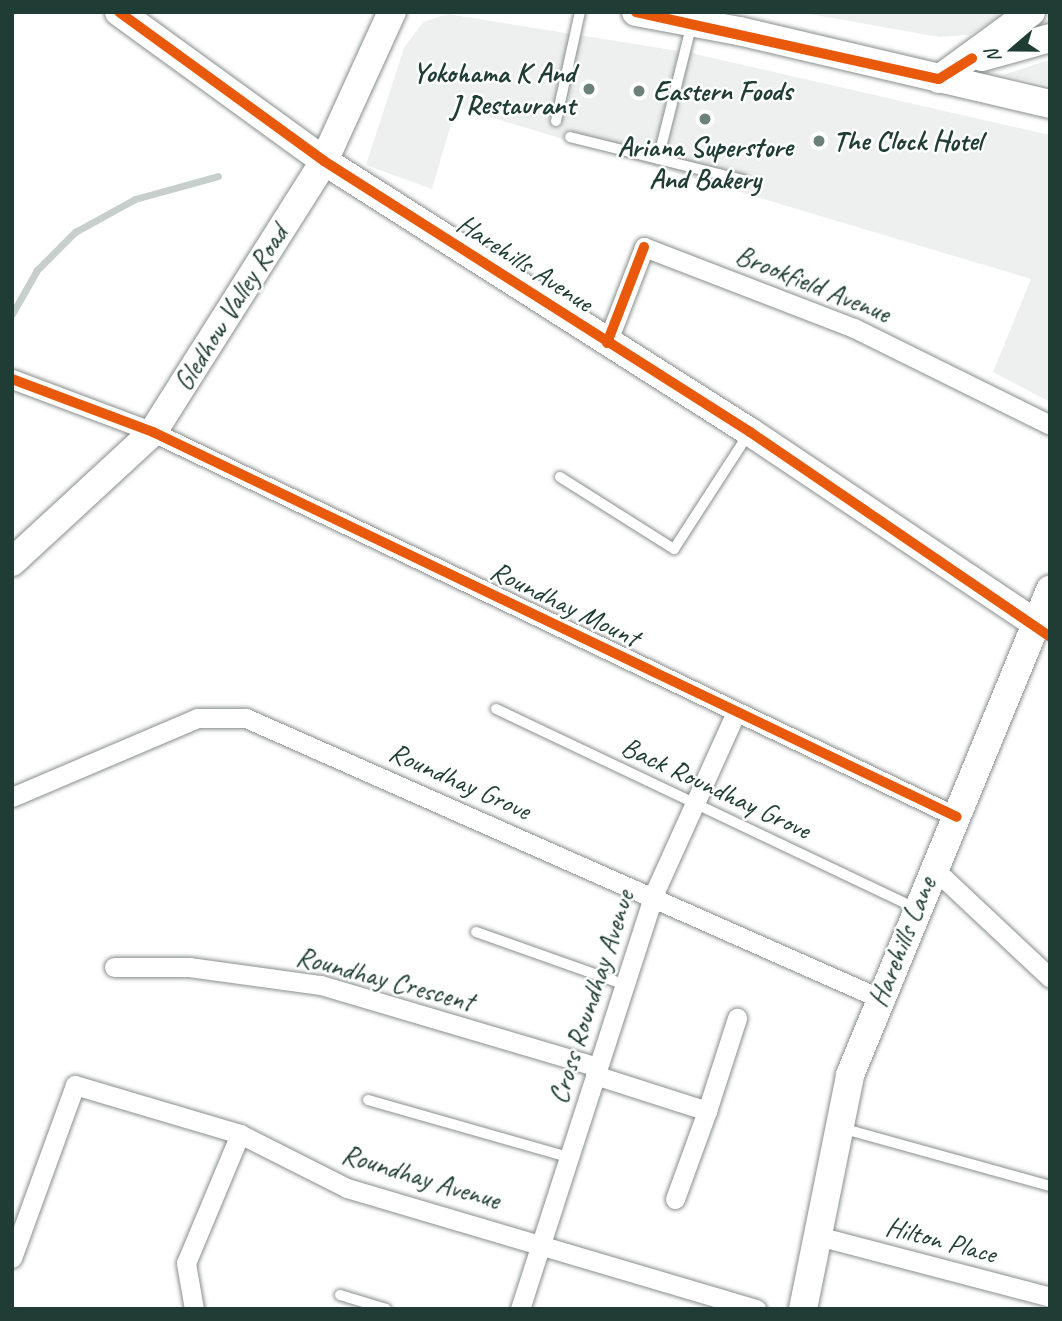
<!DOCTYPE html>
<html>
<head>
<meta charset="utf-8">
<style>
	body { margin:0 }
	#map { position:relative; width:1062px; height:1321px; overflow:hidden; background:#fff; font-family:Caveat,sans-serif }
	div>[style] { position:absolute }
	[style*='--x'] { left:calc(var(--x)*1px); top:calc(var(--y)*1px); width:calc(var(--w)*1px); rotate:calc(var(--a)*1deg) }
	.built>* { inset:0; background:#edf0ef }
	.stream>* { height:7px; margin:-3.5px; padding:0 3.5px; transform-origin:3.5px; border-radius:3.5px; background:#c7cfcd }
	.roads { filter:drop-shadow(0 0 2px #898f8d) drop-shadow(0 0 2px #898f8d) }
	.lane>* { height:10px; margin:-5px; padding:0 5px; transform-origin:5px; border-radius:5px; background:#fff }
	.street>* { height:19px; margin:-9.5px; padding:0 9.5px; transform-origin:9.5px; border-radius:9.5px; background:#fff }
	.secondary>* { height:28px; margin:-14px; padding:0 14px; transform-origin:14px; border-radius:14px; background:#fff }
	.cycleway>* { height:10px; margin:-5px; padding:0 5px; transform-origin:5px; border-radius:5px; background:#e8590c }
	.dots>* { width:19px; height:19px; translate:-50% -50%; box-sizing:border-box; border:4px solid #fff; border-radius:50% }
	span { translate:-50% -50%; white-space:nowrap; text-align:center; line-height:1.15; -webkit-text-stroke:5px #fff; paint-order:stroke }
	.poi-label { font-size:28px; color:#1f3d34; font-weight:700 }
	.right { translate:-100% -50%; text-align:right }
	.left { translate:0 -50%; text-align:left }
	.street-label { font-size:28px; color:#1f3d34 }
	.frame { position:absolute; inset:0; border:14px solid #1f3d34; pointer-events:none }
	.north { position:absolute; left:978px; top:14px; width:70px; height:70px; -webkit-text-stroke:5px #fff; paint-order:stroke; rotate:250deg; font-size:19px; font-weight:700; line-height:28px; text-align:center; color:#1f3d34 }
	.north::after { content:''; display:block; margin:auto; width:24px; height:32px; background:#1f3d34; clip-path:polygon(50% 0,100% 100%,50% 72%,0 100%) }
</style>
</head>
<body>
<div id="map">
	<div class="built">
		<div style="clip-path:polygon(798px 12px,1008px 12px,969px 35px,939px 37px)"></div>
		<div style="clip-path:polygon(448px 14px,691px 53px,1050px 135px,1050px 402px,993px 372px,1031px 279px,456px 107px,432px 189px,366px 165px,404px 48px,423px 22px)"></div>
		<div style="clip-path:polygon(1049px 60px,1050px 85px,1003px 75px)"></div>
	</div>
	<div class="stream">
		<div style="--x:12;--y:314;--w:51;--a:-60.4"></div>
		<div style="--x:37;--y:270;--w:54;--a:-45"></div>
		<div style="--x:75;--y:232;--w:68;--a:-28.8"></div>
		<div style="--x:135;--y:199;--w:86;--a:-15.5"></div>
	</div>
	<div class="roads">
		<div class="lane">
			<div style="--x:692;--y:23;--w:140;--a:104"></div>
			<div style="--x:658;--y:159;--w:88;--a:13.9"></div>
			<div style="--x:556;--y:121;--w:112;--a:-77.6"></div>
			<div style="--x:570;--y:137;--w:91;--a:14"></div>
			<div style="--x:560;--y:477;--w:135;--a:32.3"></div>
			<div style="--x:674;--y:549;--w:138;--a:-57.1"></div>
			<div style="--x:496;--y:709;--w:465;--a:25.4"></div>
			<div style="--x:476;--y:932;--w:156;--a:19.5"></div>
			<div style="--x:368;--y:1100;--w:208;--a:15.9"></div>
			<div style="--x:841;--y:1128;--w:217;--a:15.5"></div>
			<div style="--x:340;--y:1295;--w:48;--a:16.9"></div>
		</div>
		<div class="street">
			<div style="--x:607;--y:343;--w:103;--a:-68.9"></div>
			<div style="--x:644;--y:247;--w:225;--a:21.1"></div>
			<div style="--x:854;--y:328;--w:219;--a:26.3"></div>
			<div style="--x:12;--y:379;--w:151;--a:20.6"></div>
			<div style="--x:153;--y:432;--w:891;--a:25.59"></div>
			<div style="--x:12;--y:797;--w:201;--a:-23.1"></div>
			<div style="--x:197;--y:718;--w:49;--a:0"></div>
			<div style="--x:246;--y:718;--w:692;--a:23.86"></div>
			<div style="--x:932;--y:867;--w:162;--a:43.2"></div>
			<div style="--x:114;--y:967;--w:75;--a:0"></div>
			<div style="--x:189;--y:967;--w:133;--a:7.8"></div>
			<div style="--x:321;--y:985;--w:288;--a:16.5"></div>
			<div style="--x:595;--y:1075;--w:118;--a:17.8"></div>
			<div style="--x:707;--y:1111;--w:98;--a:-72.1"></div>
			<div style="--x:675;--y:1199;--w:94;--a:-70"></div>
			<div style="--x:818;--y:1236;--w:240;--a:14.7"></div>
			<div style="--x:12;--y:1258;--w:184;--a:-70"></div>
			<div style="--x:75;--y:1085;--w:172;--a:16.5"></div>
			<div style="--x:240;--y:1134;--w:120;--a:26.8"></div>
			<div style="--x:347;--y:1188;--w:427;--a:16.5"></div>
			<div style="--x:194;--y:1309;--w:47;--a:-99.9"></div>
			<div style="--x:186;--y:1263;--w:140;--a:-67.3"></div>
			<div style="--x:520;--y:1309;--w:434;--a:-72.1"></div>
			<div style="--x:653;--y:896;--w:202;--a:-65.7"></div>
		</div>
		<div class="secondary">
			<div style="--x:119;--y:12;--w:253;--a:36"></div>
			<div style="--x:324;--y:161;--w:505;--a:32.46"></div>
			<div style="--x:750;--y:432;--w:342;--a:33.8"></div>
			<div style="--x:636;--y:12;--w:105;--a:10.5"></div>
			<div style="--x:739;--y:31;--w:319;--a:13.2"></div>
			<div style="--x:982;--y:57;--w:71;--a:-15.6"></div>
			<div style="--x:939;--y:79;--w:114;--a:-36.1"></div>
			<div style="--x:12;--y:562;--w:192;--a:-42.7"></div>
			<div style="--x:153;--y:432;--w:320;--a:-57.7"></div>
			<div style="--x:324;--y:161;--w:164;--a:-65.5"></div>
			<div style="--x:803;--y:1309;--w:239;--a:-78.6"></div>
			<div style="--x:850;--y:1075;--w:525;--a:-67.59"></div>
		</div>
	</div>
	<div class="cycleway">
		<div style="--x:119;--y:12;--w:253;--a:36"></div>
		<div style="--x:324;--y:161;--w:505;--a:32.46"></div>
		<div style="--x:750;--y:432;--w:363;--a:34.3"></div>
		<div style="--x:636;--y:12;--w:310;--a:12.5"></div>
		<div style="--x:939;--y:79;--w:39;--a:-32"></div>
		<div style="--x:607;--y:343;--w:103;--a:-68.9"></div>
		<div style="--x:12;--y:379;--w:151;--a:20.6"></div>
		<div style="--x:153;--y:432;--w:891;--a:25.59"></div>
	</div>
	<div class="dots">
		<div style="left:589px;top:89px;background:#6d817b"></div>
		<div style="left:639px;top:91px;background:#6d817b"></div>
		<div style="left:705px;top:119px;background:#6d817b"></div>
		<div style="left:819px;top:141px;background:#6d817b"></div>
	</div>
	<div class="poi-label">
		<span class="right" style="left:575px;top:89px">Yokohama K And<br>J Restaurant</span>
		<span class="left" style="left:653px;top:91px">Eastern Foods</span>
		<span class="left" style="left:833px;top:141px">The Clock Hotel</span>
		<span style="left:705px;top:163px">Ariana Superstore<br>And Bakery</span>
	</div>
	<div class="street-label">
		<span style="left:525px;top:263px;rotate:33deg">Harehills Avenue</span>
		<span style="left:813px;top:284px;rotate:22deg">Brookfield Avenue</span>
		<span style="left:231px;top:308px;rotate:-58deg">Gledhow Valley Road</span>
		<span style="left:565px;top:604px;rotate:26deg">Roundhay Mount</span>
		<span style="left:460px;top:781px;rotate:24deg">Roundhay Grove</span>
		<span style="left:716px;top:788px;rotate:25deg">Back Roundhay Grove</span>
		<span style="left:902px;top:942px;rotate:-68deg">Harehills Lane</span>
		<span style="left:385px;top:979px;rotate:15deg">Roundhay Crescent</span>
		<span style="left:591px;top:997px;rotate:-72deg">Cross Roundhay Avenue</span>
		<span style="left:421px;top:1177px;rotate:17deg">Roundhay Avenue</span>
		<span style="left:941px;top:1240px;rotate:15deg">Hilton Place</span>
	</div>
	<div class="frame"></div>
	<div class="north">N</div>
</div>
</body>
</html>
